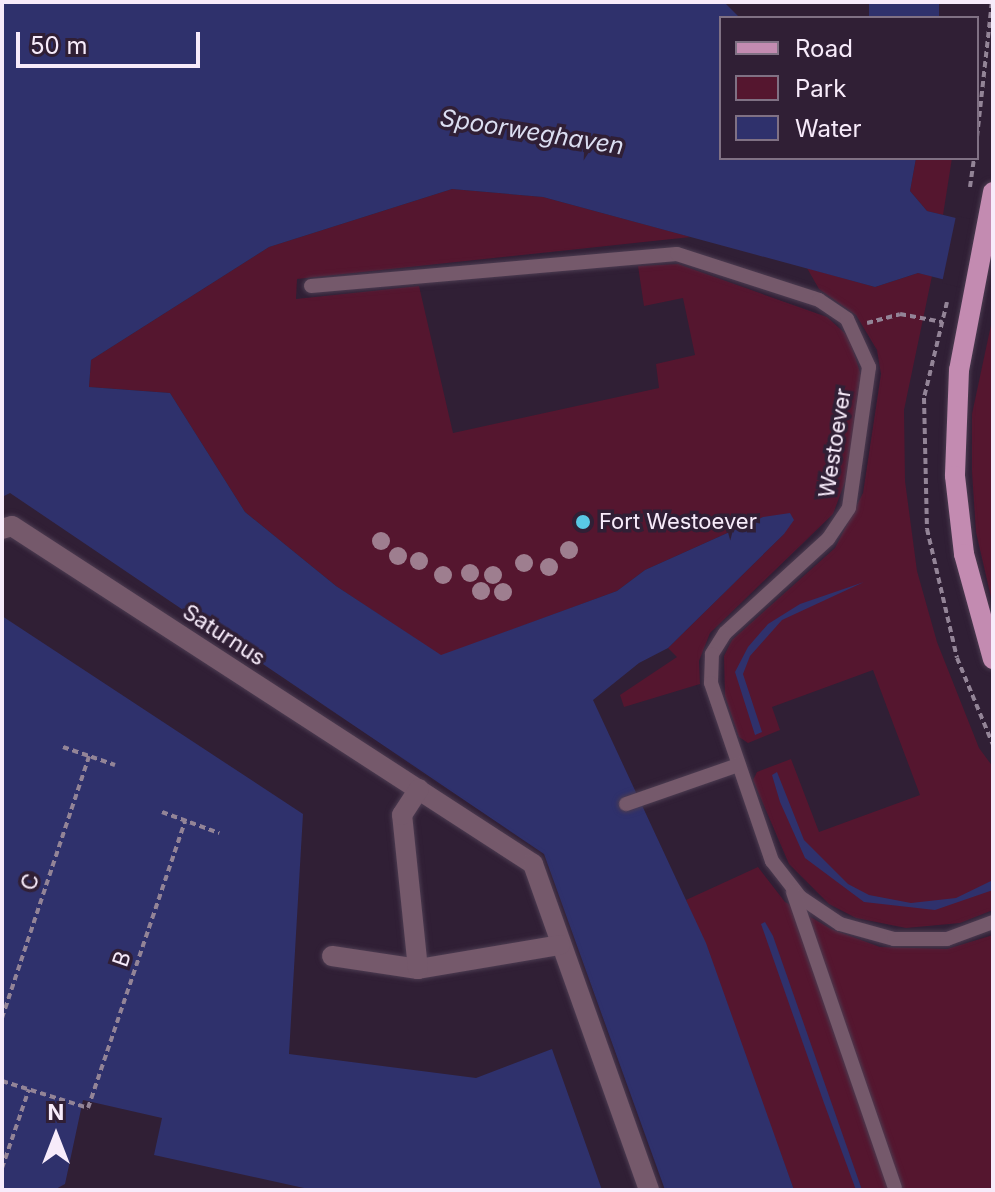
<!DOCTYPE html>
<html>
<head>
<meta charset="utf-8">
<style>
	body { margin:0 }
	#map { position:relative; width:995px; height:1192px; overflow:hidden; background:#301f35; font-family:Inter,sans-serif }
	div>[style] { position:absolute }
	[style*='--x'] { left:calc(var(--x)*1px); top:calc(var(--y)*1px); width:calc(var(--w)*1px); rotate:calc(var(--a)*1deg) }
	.green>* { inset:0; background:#55162f }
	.water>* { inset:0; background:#2f316c; transform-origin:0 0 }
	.pier>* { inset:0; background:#301f35 }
	.path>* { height:4px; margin-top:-2px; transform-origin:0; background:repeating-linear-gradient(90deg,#938497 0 6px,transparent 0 10px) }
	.roads { filter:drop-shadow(0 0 2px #4c3c51) drop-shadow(0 0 2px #4c3c51) }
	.lane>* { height:14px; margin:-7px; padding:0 7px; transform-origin:7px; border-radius:7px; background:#75596b }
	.street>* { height:20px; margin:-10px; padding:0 10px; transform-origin:10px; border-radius:10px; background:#75596b }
	.primary>* { height:20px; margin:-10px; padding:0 10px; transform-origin:10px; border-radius:10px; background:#c38bb1 }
	.trees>* { width:18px; height:18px; margin:-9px; border-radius:50%; background:#9e7e8f }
	.dots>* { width:22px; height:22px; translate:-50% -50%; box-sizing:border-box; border:4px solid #301f35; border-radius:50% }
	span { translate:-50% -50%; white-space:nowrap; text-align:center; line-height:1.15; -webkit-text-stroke:7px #301f35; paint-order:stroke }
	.street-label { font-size:22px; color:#f7ebfa }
	.poi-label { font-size:22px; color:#f7ebfa }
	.left { translate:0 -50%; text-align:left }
	.water-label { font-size:24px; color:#dbdef1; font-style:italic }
	.frame { position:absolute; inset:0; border:4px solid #f7ebfa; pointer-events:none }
	.legend { position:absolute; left:719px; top:16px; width:260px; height:144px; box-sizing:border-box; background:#301f35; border:2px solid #807184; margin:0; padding:10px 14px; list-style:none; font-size:24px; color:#f7ebfa }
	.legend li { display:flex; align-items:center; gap:16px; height:40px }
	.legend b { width:40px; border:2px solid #807184 }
	.north { position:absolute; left:16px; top:1096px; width:80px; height:80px; -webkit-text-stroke:6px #301f35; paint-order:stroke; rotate:0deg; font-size:22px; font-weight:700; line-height:32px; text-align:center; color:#f7ebfa }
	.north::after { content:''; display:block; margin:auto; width:28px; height:36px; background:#f7ebfa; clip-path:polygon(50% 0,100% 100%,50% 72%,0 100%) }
	.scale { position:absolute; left:16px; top:32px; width:184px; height:36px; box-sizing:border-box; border:4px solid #f7ebfa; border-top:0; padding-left:10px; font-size:24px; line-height:28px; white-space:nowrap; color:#f7ebfa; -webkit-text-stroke:6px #301f35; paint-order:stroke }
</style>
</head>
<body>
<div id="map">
	<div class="green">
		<div style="clip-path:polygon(916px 158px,952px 158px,943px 215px,927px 211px,910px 191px)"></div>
		<div style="clip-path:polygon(452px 189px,543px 197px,691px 237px,297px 279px,296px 299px,419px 286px,453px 433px,659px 388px,656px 364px,695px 355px,683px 298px,644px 306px,638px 266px,678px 264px,827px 317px,849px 337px,863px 382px,845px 482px,833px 514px,710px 633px,699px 661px,700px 684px,624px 707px,620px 695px,677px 657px,668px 648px,784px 534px,763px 517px,645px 570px,617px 591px,441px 656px,336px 586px,245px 512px,170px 393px,89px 387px,91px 360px,269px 247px)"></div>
		<div style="clip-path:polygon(807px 268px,875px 287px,918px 273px,932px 276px,904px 410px,905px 481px,917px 571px,937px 642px,979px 748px,993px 767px,993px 910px,960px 923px,906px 928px,856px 918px,829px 904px,789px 864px,753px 780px,757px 772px,791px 759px,819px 832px,920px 795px,873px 670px,772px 707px,780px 730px,748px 743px,739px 737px,725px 696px,724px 656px,732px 640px,835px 548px,863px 493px,881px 374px,877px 350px,856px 315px,819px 289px)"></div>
		<div style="clip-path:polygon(991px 325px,993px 326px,993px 606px,976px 532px,972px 472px,972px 414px)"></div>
		<div style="clip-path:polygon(758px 867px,785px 902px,831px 929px,880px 947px,947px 949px,993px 935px,993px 1190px,794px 1190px,686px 900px)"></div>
	</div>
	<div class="water">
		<div style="clip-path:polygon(2px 2px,724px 2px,740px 18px,721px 18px,721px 158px,916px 158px,910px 191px,927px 211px,993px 227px,993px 292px,918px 273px,875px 287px,543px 197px,452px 189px,269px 247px,91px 360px,89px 387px,170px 393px,245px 512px,336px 586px,441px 655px,617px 591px,645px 570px,763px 517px,790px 513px,794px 520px,784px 534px,668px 648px,639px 663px,593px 700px,706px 943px,794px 1190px,665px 1190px,544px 854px,10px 493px,2px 497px)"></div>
		<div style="left:869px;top:2px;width:70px;height:16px"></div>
		<div style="clip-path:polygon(864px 582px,782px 620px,750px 656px,743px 674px,762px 732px,755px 735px,735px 672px,748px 647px,768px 624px,800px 604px)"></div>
		<div style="clip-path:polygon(2px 616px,303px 814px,289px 1054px,476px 1078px,552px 1049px,602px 1190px,313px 1190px,154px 1155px,162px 1118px,83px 1100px,65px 1184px,54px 1190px,2px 1190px)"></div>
		<div style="clip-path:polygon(777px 772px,804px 840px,848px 884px,869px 895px,911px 903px,956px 898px,993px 880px,993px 890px,935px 910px,864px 902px,805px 858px,780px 802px,772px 775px)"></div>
		<div style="clip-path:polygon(765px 922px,773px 936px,862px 1190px,856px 1190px,824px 1103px,761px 924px)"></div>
	</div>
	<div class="pier">
		<div style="clip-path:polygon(956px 216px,993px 223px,992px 295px,942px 283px)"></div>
	</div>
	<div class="path">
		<div style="--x:977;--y:137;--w:136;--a:-83.7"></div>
		<div style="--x:970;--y:187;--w:29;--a:-82"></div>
		<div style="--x:947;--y:302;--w:99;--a:103.5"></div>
		<div style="--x:924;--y:398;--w:131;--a:88.7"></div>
		<div style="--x:927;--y:529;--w:132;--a:76.9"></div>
		<div style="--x:957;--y:658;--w:94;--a:67.5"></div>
		<div style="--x:867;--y:323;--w:34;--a:-15"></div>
		<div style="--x:900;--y:314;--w:43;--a:10.8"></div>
		<div style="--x:63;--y:747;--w:55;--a:19.1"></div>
		<div style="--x:162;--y:812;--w:61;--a:20.2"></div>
		<div style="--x:2;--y:1018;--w:276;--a:-71.6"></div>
		<div style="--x:2;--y:1081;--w:90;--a:17.4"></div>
		<div style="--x:88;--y:1108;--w:303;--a:-71.3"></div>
		<div style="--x:2;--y:1168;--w:83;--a:-71.1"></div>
	</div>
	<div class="roads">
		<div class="lane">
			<div style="--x:311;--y:286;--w:367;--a:-5"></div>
			<div style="--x:677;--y:254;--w:149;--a:17.9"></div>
			<div style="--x:819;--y:300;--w:34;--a:34"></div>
			<div style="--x:847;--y:319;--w:53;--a:65.4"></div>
			<div style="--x:869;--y:367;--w:142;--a:98.1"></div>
			<div style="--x:849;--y:508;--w:37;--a:124"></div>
			<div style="--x:828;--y:539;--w:139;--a:137.6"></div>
			<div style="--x:725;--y:633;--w:25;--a:122"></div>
			<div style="--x:712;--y:654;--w:29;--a:92"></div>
			<div style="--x:711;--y:683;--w:188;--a:71.1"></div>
			<div style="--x:772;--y:861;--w:46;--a:52.1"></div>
			<div style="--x:800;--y:897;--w:48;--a:34"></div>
			<div style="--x:840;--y:924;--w:56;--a:15.5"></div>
			<div style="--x:894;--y:939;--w:53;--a:0"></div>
			<div style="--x:947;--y:939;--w:49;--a:-20.3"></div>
			<div style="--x:626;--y:804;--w:119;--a:-19.2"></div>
			<div style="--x:793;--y:892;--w:313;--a:71"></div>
		</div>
		<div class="street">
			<div style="--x:2;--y:529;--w:10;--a:-17"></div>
			<div style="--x:12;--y:526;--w:621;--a:32.97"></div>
			<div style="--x:533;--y:864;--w:346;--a:70.4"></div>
			<div style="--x:332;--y:956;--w:87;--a:8.6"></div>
			<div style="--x:418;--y:969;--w:144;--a:-9.6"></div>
			<div style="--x:418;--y:969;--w:155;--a:-95.9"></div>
			<div style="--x:402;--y:815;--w:31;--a:-57"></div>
		</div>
		<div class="primary">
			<div style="--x:993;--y:192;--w:181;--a:100.8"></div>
			<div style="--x:959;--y:370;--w:106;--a:92.2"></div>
			<div style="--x:955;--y:476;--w:79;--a:83.4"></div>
			<div style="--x:964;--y:554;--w:109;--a:74.6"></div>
		</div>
	</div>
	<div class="trees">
		<div style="left:381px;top:541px"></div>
		<div style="left:569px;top:550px"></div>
		<div style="left:398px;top:556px"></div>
		<div style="left:419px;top:561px"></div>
		<div style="left:524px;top:563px"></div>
		<div style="left:549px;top:567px"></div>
		<div style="left:470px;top:573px"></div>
		<div style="left:443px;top:575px"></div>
		<div style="left:493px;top:575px"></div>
		<div style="left:481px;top:591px"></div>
		<div style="left:503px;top:592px"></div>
	</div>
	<div class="dots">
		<div style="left:583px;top:522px;background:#59c8e5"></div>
	</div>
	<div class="street-label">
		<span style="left:835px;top:443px;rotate:-81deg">Westoever</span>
		<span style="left:224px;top:635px;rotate:33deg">Saturnus</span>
		<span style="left:30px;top:882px;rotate:-72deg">C</span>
		<span style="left:122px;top:959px;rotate:-71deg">B</span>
	</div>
	<div class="poi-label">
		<span class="left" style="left:599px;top:522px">Fort Westoever</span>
	</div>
	<div class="water-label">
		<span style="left:532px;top:132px;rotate:9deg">Spoorweghaven</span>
	</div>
	<div class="frame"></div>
	<ul class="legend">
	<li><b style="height:10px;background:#c38bb1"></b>Road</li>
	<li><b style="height:22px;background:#55162f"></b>Park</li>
	<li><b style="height:22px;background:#2f316c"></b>Water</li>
	</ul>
	<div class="north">N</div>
	<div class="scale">50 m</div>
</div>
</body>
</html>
